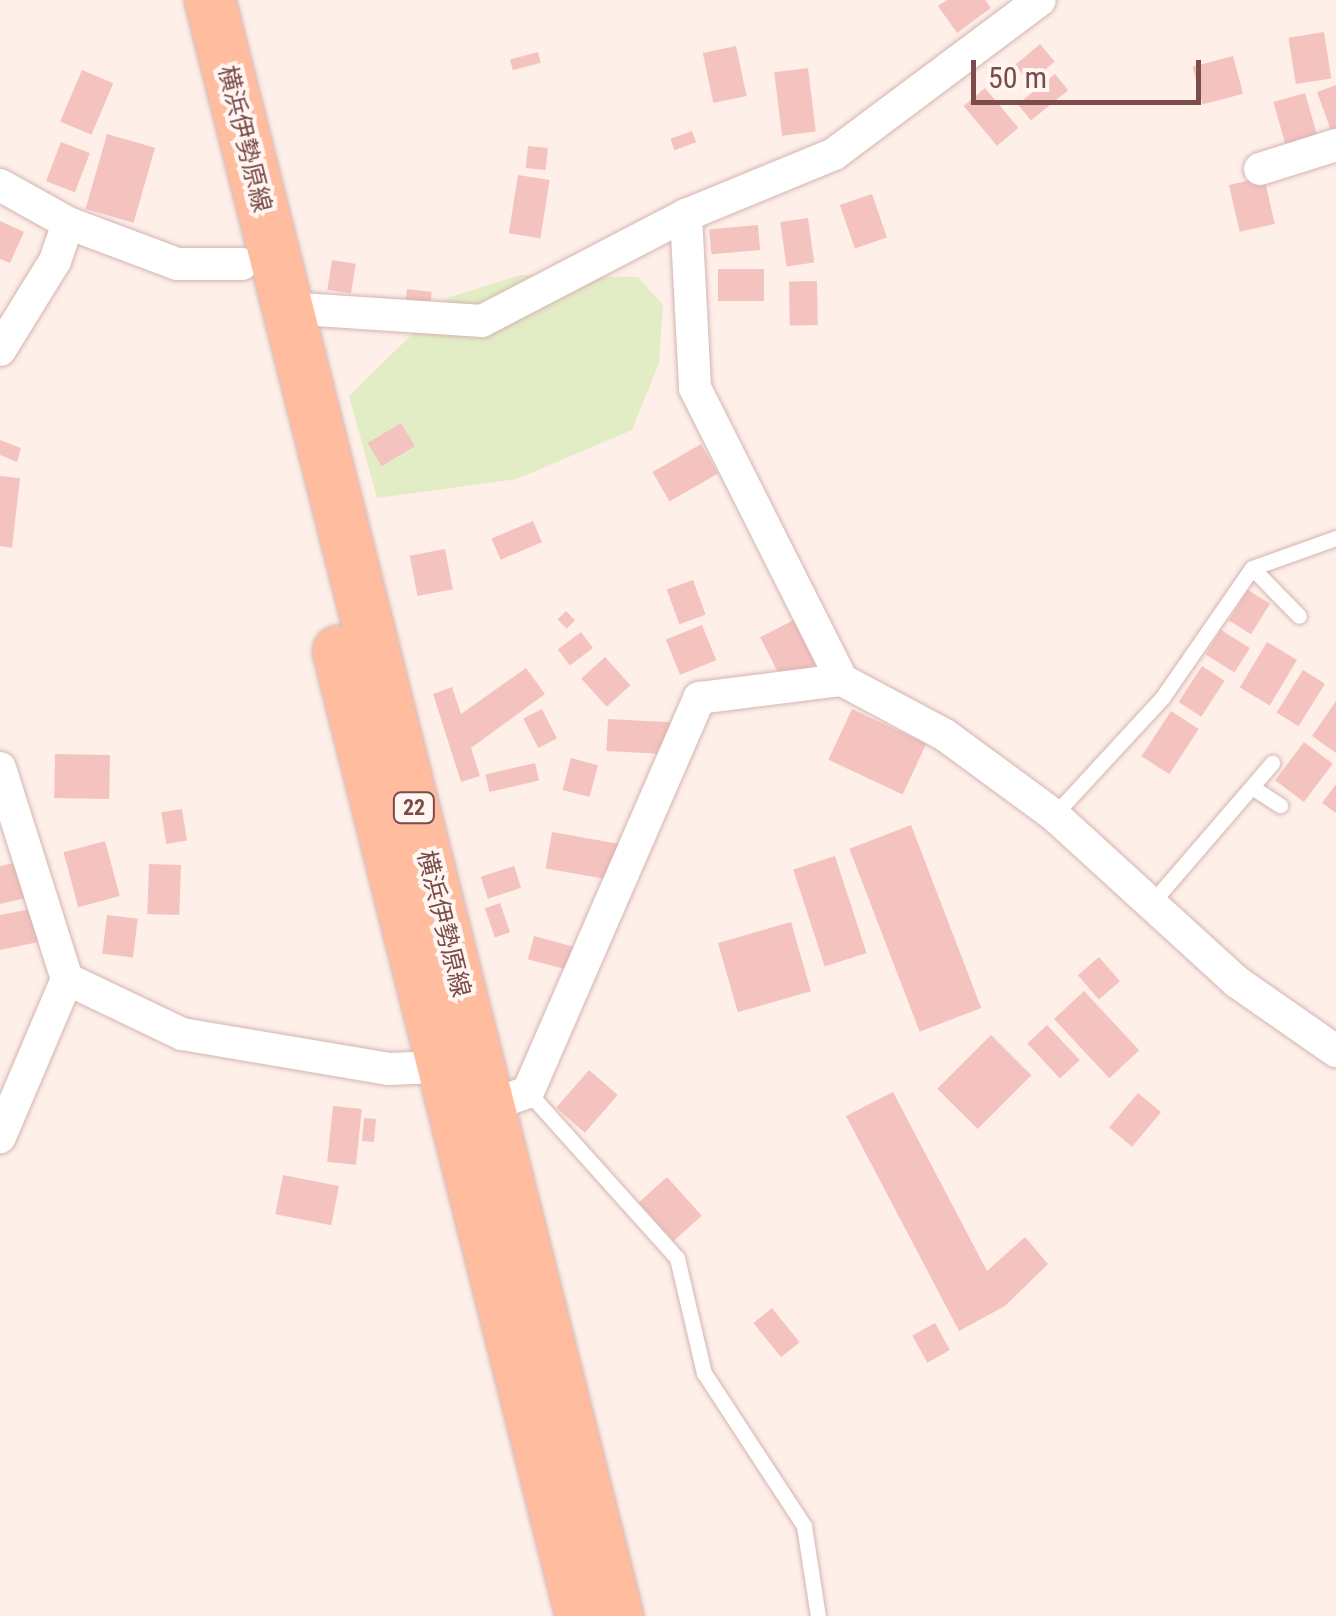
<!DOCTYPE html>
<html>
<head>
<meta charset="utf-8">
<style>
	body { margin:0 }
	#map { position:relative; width:1336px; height:1616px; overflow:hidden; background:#feefe9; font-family:"Roboto Condensed","Noto Sans JP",sans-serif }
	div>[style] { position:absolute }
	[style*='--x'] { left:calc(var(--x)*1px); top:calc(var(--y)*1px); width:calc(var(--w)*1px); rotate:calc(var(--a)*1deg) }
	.green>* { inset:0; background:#e2edc6 }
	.building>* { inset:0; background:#f5c3bf; transform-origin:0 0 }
	.roads { filter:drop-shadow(0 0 2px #d4b4b0) drop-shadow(0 0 2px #d4b4b0) }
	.service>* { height:15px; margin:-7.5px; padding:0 7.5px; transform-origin:7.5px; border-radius:7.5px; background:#fff }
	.minor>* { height:32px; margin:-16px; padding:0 16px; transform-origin:16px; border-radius:16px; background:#fff }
	.primary>* { height:50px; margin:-25px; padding:0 25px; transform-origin:25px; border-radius:25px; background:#ffbc9f }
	span { translate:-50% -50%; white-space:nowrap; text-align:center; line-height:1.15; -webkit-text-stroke:8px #fff5f1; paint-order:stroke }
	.shield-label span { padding:2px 8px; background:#fff5f1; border:2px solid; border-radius:8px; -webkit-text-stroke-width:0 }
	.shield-label { font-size:22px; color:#7b4c4a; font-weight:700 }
	.street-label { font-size:25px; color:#7b4c4a }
	.scale { position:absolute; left:971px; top:60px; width:230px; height:45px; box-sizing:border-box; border:5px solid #7b4c4a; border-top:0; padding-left:12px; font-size:30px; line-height:35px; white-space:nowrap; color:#7b4c4a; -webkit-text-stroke:8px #fff5f1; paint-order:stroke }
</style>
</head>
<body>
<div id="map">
	<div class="green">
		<div style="clip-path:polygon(520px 275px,638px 277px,663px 305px,659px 363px,632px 430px,517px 479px,377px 498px,349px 396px,450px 297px)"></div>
	</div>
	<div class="building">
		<div style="clip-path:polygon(947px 0,985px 0,991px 8px,957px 33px,938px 6px)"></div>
		<div style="left:1324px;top:32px;width:47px;height:36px;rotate:81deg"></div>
		<div style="left:1040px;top:44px;width:23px;height:33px;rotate:50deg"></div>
		<div style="left:736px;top:46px;width:51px;height:34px;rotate:78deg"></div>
		<div style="left:538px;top:52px;width:11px;height:29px;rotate:75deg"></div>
		<div style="left:1233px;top:56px;width:39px;height:42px;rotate:75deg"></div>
		<div style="left:808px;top:68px;width:64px;height:34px;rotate:83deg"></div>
		<div style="left:82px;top:70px;width:34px;height:56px;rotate:23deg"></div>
		<div style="left:1055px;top:74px;width:21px;height:48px;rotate:51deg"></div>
		<div style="clip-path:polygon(1336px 85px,1336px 134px,1333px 136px,1317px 92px)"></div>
		<div style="left:985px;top:88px;width:52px;height:28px;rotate:50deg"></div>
		<div style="left:1305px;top:93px;width:46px;height:33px;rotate:74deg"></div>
		<div style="left:692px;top:131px;width:12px;height:23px;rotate:70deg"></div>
		<div style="left:107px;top:134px;width:50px;height:78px;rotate:16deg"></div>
		<div style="left:61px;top:142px;width:31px;height:42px;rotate:21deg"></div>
		<div style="left:528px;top:146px;width:20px;height:22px;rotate:6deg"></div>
		<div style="left:518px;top:175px;width:32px;height:59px;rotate:9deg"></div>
		<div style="left:1264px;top:177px;width:48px;height:36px;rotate:77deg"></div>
		<div style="left:872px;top:194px;width:46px;height:34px;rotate:71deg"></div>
		<div style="left:808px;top:218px;width:45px;height:28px;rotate:82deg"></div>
		<div style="clip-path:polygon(0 221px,24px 232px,10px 263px,0 259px)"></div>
		<div style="left:758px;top:225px;width:25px;height:49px;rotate:85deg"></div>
		<div style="left:332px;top:260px;width:24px;height:30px;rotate:9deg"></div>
		<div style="left:764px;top:269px;width:32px;height:46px;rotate:90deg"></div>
		<div style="left:817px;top:281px;width:44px;height:28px;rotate:89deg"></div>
		<div style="left:407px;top:289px;width:25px;height:19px;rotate:7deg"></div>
		<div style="left:401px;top:423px;width:27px;height:39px;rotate:59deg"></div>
		<div style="clip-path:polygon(0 440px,21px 448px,17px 462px,0 455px)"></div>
		<div style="left:701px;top:444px;width:34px;height:56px;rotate:60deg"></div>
		<div style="clip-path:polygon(0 476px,20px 478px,12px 548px,0 546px)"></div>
		<div style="left:533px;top:521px;width:23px;height:45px;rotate:67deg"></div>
		<div style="left:445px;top:549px;width:41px;height:36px;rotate:79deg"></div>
		<div style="left:693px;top:580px;width:37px;height:28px;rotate:70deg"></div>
		<div style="left:1248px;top:590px;width:26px;height:36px;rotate:32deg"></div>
		<div style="left:566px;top:611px;width:13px;height:12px;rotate:45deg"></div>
		<div style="left:794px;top:620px;width:49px;height:38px;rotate:63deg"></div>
		<div style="left:702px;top:625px;width:38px;height:39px;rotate:68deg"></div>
		<div style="left:1221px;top:630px;width:34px;height:29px;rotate:32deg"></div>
		<div style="left:581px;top:632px;width:20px;height:29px;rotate:53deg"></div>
		<div style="left:1267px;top:642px;width:35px;height:53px;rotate:31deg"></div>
		<div style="left:605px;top:657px;width:38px;height:32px;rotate:48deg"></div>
		<div style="left:1202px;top:666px;width:27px;height:43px;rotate:33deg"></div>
		<div style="clip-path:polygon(526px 668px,545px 694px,471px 748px,480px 776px,461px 782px,433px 694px,452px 687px,461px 714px)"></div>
		<div style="left:1303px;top:670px;width:26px;height:50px;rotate:32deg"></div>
		<div style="clip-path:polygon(1336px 701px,1336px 753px,1312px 736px)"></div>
		<div style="left:542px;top:709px;width:33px;height:21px;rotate:63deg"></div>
		<div style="left:852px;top:709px;width:82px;height:56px;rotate:25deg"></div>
		<div style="left:1171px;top:711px;width:33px;height:54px;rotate:33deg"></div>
		<div style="left:608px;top:719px;width:63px;height:32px;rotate:3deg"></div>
		<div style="left:1304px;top:742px;width:36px;height:48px;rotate:37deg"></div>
		<div style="left:55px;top:754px;width:55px;height:44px;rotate:1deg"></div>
		<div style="left:571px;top:758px;width:28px;height:33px;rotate:15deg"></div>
		<div style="left:535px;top:763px;width:18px;height:51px;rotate:77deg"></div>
		<div style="clip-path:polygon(1336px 784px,1336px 813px,1322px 803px)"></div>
		<div style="left:182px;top:809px;width:32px;height:21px;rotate:81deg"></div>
		<div style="left:911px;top:825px;width:196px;height:66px;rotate:69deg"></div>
		<div style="left:552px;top:832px;width:73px;height:37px;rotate:10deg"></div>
		<div style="left:105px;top:841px;width:57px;height:43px;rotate:75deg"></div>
		<div style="left:835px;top:856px;width:102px;height:44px;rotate:72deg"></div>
		<div style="clip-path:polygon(19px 862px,26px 898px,0 904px,0 866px)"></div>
		<div style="left:149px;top:864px;width:32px;height:50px;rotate:2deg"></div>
		<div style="left:514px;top:866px;width:23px;height:35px;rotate:72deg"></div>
		<div style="left:500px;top:903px;width:31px;height:16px;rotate:71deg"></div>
		<div style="clip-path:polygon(36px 908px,43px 941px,0 950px,0 915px)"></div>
		<div style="left:107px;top:915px;width:31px;height:39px;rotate:7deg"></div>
		<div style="left:791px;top:922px;width:72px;height:76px;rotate:74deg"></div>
		<div style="left:534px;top:936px;width:46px;height:24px;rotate:15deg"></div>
		<div style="left:1099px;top:957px;width:32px;height:28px;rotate:49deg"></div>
		<div style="left:1084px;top:991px;width:81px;height:41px;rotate:47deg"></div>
		<div style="left:1047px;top:1025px;width:48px;height:27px;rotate:47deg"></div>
		<div style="left:991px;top:1035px;width:57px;height:76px;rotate:45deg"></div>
		<div style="left:589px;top:1070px;width:38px;height:50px;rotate:41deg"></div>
		<div style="clip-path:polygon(893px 1092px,987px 1271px,1025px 1237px,1048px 1264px,1005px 1306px,959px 1331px,846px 1116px)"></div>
		<div style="left:1138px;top:1093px;width:30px;height:45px;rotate:40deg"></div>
		<div style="left:333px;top:1106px;width:29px;height:56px;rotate:6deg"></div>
		<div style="left:364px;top:1118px;width:12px;height:23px;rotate:5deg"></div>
		<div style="left:283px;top:1175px;width:57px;height:40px;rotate:11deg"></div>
		<div style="left:667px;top:1177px;width:52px;height:38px;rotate:48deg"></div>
		<div style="left:772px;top:1308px;width:44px;height:24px;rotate:51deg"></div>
		<div style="left:935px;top:1323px;width:31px;height:26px;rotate:61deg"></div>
	</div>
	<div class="roads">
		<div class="service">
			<div style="--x:1252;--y:568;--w:89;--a:-19.7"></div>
			<div style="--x:1255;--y:789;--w:30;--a:33"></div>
			<div style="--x:1054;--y:815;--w:159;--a:-47.3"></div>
			<div style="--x:1162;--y:698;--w:158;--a:-55.3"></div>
			<div style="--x:1252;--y:568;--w:67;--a:45.6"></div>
			<div style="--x:1149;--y:906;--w:189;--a:-49.3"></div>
			<div style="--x:528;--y:1092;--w:223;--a:48.1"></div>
			<div style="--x:677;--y:1258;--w:118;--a:76.8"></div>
			<div style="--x:704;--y:1373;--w:183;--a:56.8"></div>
			<div style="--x:804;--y:1526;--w:91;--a:81.2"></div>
		</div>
		<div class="minor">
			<div style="--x:1260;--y:169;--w:80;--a:-17.5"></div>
			<div style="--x:0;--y:185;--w:78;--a:29.2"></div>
			<div style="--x:68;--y:223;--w:116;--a:20.6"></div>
			<div style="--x:177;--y:264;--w:65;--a:0"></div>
			<div style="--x:686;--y:215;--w:173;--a:87"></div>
			<div style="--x:695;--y:388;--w:327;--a:63.3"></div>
			<div style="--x:287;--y:308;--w:195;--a:3.8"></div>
			<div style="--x:482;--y:321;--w:230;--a:-27.5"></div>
			<div style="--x:686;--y:215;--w:160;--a:-22.4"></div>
			<div style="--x:834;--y:154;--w:257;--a:-36.8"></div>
			<div style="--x:0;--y:350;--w:105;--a:-58.3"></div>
			<div style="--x:55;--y:261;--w:40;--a:-71.1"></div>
			<div style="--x:0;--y:768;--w:221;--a:72.4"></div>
			<div style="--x:67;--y:979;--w:172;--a:113"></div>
			<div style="--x:67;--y:979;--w:127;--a:25.6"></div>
			<div style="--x:182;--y:1034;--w:209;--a:9.6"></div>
			<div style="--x:388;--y:1069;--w:53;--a:-2.2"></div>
			<div style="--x:489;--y:1106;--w:41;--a:-19.7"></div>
			<div style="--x:528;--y:1092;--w:430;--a:-66.5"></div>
			<div style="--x:699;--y:698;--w:144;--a:-7.2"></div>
			<div style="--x:842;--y:680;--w:117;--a:28.1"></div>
			<div style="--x:945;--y:735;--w:135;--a:36.3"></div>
			<div style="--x:1054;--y:815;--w:248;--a:42.4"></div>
			<div style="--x:1237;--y:982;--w:121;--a:34.9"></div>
		</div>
		<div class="primary">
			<div style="--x:210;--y:0;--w:1667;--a:75.83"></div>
			<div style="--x:338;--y:651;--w:995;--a:75.87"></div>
		</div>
	</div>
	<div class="shield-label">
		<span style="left:414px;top:808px">22</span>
	</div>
	<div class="street-label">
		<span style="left:244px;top:139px;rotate:76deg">横浜伊勢原線</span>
		<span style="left:443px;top:924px;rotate:76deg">横浜伊勢原線</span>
	</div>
	<div class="scale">50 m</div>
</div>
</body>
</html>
